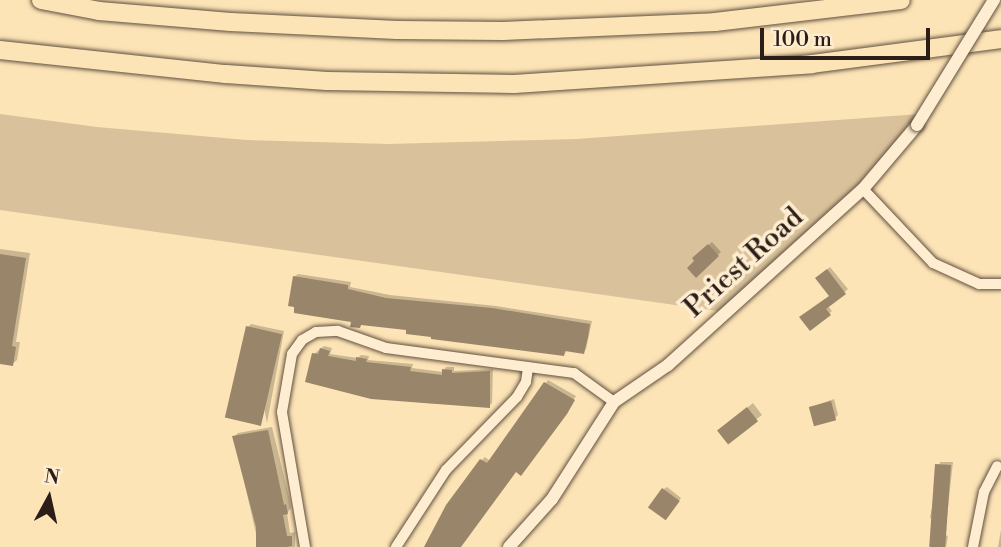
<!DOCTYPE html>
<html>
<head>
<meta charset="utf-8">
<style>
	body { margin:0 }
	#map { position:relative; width:1001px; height:547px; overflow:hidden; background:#fde4b6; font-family:"Libre Bodoni",serif }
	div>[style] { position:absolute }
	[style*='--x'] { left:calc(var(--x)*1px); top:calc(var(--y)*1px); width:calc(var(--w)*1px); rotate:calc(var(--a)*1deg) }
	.green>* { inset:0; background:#d9c29b }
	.shadow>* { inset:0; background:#0003 }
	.building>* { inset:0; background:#98856a; transform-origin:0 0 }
	.roads { filter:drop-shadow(0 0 2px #605040) drop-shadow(0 0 2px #605040) }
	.minor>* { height:10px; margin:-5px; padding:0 5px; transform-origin:5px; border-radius:5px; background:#feedd0 }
	.tertiary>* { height:12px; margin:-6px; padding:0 6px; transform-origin:6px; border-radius:6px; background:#feedd0 }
	.motorway>* { height:18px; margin:-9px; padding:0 9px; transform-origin:9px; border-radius:9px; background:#fde4b6 }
	.bridges { filter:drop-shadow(0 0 2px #605040) drop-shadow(0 0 2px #605040) }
	.tertiary-bridge>* { height:12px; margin:-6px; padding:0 6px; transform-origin:6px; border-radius:6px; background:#feedd0 }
	span { translate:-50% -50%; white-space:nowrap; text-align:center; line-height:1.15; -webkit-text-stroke:7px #feedd0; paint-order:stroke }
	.street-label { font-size:28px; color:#2b1e18 }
	.north { position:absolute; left:14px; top:463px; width:70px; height:70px; -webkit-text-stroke:5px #feedd0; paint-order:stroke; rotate:8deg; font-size:19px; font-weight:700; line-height:28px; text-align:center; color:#2b1e18 }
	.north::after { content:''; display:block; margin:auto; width:24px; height:32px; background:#2b1e18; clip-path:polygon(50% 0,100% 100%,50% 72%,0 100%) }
	.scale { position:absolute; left:760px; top:28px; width:170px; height:32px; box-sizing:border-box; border:4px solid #2b1e18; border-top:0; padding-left:9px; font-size:21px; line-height:24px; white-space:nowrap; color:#2b1e18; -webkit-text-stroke:5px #feedd0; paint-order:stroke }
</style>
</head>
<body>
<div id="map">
	<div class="green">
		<div style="clip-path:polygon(933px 113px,732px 313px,0 210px,0 114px,97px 127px,247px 140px,388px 144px,577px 139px)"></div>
	</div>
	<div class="shadow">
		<div style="clip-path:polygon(712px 242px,721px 252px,696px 275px,694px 258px)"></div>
		<div style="clip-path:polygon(0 249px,30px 253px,16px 342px,20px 342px,17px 360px,12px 364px,0 363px)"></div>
		<div style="clip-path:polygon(830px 267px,848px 289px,828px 306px,832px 311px,811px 328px,831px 295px,817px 278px)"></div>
		<div style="clip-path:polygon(298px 274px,351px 282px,350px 287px,390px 295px,496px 306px,592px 321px,586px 349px,583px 352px,567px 350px,564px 355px,353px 320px,294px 277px)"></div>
		<div style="clip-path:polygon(251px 324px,284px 331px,267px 423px,248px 327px)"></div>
		<div style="clip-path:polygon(324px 346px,332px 348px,330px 354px,358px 358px,361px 355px,369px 356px,368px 360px,413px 364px,412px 368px,443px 372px,446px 367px,454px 367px,454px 371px,493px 369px,492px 403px,489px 406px,426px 403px,371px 397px,314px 354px)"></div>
		<div style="clip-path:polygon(548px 380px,576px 396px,524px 470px,516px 470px,458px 547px,426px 547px,443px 514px,482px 460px,485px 457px,490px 461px)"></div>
		<div style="clip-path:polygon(834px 399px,838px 415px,835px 418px,811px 407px)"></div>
		<div style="clip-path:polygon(753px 403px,762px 415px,727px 441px,724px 427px)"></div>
		<div style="clip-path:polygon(272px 427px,290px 501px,291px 508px,287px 513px,290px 533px,295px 532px,295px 547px,259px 547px,234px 437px,238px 433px)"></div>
		<div style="clip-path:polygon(940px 462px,953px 462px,945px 535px,948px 536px,946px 547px,930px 547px,935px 519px,930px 518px)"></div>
		<div style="clip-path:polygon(667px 487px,681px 498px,668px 515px,664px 489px)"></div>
		<div style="clip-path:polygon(1001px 530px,1001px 547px,998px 547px)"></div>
	</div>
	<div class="building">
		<div style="clip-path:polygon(708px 244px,719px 256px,696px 278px,687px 268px,694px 261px,692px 258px)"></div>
		<div style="clip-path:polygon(0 254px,26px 258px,12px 346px,16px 347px,13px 366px,0 364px)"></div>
		<div style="clip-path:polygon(827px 269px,846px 294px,826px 309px,831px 315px,810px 331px,799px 317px,829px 296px,815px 278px)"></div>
		<div style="clip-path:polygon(293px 276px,348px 285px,348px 289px,386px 298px,492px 308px,590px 324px,588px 337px,584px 354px,565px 351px,564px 356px,431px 339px,431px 337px,406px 334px,406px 330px,361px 325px,360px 328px,350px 327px,351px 322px,294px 313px,294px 307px,288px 306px)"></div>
		<div style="left:246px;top:326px;width:37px;height:94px;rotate:13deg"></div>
		<div style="clip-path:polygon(320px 348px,330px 351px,328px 356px,356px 361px,356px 357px,367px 359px,366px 362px,411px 367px,410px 371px,442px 375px,442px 369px,452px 370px,452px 373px,490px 371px,490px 408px,371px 399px,305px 382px,312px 353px,318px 354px)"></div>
		<div style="clip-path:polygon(544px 382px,575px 400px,567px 414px,521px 476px,516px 472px,461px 547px,424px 547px,446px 505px,480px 459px,487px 463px)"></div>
		<div style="left:831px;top:401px;width:20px;height:23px;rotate:75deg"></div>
		<div style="left:747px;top:407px;width:18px;height:38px;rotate:52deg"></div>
		<div style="clip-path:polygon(268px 430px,284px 505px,286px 504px,288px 514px,283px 515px,287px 536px,292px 536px,292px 546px,286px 547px,256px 547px,256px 527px,232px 436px)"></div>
		<div style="left:935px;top:464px;width:16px;height:83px;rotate:4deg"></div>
		<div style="left:662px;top:488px;width:22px;height:24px;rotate:36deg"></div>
	</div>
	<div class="roads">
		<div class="minor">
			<div style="--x:863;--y:189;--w:102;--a:46.6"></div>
			<div style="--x:933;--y:263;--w:51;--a:24.5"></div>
			<div style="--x:979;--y:284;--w:22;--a:0"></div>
			<div style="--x:305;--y:547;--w:137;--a:-99.7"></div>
			<div style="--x:282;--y:412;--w:59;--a:-80.2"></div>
			<div style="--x:292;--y:354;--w:17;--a:-54"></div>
			<div style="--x:302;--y:340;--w:16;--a:-30"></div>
			<div style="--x:316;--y:332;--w:22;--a:-3"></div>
			<div style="--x:338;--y:331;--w:51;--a:19.5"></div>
			<div style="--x:386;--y:348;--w:190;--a:7.6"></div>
			<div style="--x:574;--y:373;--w:49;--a:35.9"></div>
			<div style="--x:396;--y:547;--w:92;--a:-57"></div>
			<div style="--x:446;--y:470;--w:102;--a:-45.8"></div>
			<div style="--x:517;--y:397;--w:17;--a:-59"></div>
			<div style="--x:526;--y:382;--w:15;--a:-82"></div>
			<div style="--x:973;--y:547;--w:56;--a:-78.7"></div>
			<div style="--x:984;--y:492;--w:29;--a:-63"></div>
		</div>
		<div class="tertiary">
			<div style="--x:509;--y:547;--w:64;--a:-48.1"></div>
			<div style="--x:552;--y:499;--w:115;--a:-57.4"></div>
			<div style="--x:614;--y:402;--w:65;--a:-34.4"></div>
			<div style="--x:668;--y:365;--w:263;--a:-42.1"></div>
			<div style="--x:863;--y:189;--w:84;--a:-49.8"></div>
		</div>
		<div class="motorway">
			<div style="--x:41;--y:0;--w:59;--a:10.7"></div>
			<div style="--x:99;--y:11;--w:132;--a:4.8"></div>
			<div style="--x:231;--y:22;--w:166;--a:2.8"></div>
			<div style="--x:397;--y:30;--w:106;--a:0.5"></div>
			<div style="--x:503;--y:31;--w:212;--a:-2.4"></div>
			<div style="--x:715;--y:22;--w:187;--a:-6.7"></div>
			<div style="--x:0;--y:50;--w:227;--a:6.1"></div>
			<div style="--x:226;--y:74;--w:101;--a:4"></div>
			<div style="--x:327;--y:81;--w:187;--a:0.9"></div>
			<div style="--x:514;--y:84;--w:299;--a:-3.8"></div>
			<div style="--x:812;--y:64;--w:191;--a:-7.5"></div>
		</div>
	</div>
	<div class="bridges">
		<div class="tertiary-bridge">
			<div style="--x:917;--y:125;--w:147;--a:-58.4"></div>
		</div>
	</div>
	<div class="street-label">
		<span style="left:744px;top:263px;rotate:-42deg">Priest Road</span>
	</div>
	<div class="north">N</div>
	<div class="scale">100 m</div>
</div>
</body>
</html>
